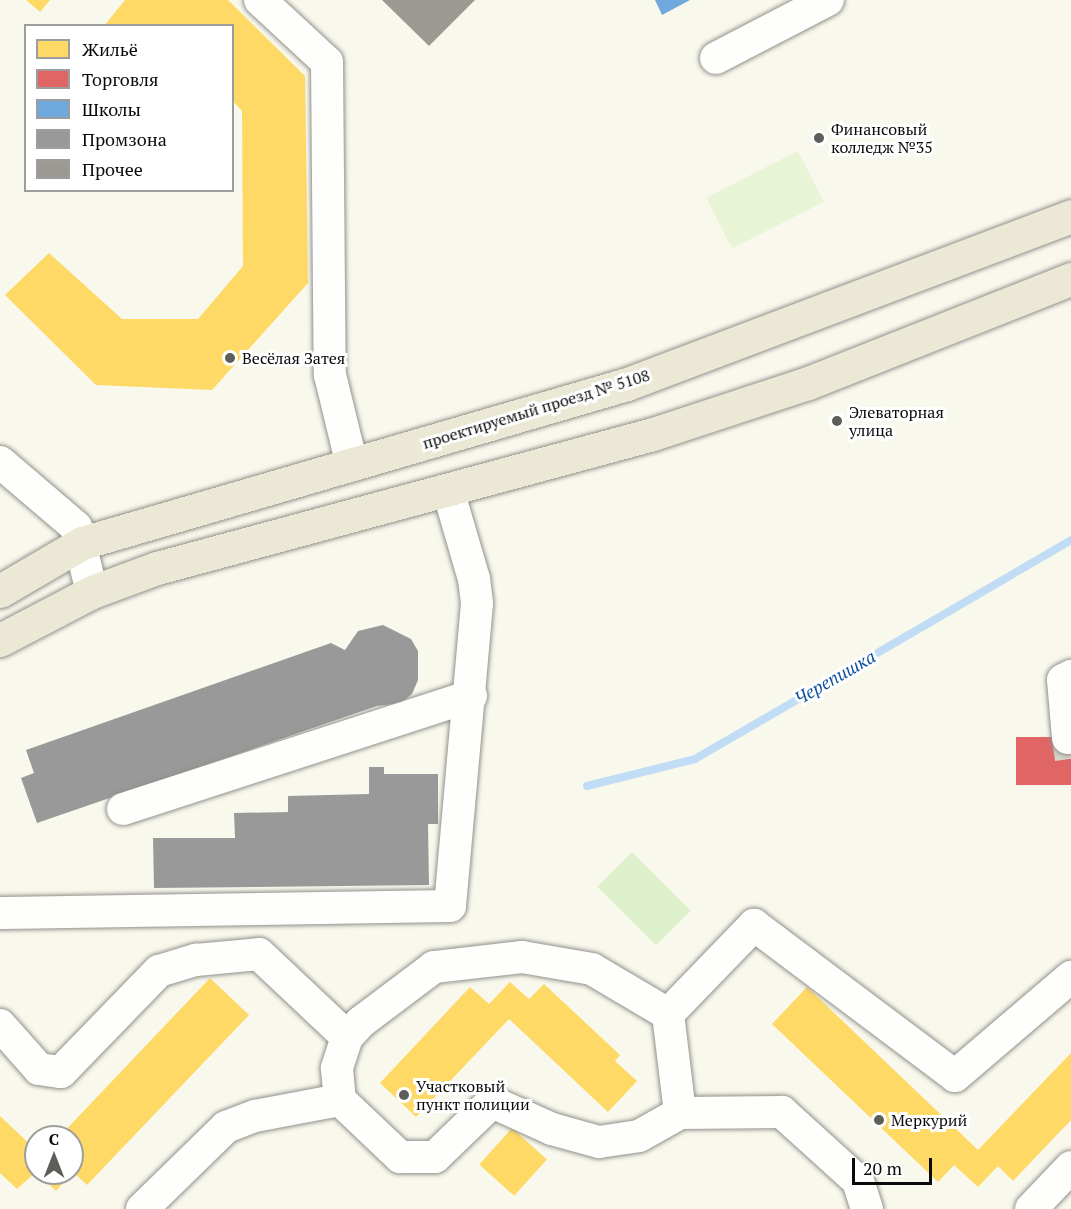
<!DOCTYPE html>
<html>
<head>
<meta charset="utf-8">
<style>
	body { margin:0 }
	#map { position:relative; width:1071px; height:1209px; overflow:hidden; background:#f9f8ed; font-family:"PT Serif",serif }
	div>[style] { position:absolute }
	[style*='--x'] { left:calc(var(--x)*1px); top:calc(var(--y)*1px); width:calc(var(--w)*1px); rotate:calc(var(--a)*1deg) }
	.green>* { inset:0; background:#def0cb; transform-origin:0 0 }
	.pitch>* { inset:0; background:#e8f4d5; transform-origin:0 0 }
	.homes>* { inset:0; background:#ffd966; transform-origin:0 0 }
	.shops>* { inset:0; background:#e06666; transform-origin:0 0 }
	.schools>* { inset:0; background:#6fa8dc }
	.industry>* { inset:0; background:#999 }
	.stream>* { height:8px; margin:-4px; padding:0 4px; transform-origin:4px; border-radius:4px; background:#c1ddf5 }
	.building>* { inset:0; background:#9c9993 }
	.minor-tunnel>* { height:32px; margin-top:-16px; transform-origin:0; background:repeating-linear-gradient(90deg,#d5d4cb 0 32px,transparent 0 48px) }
	.roads { filter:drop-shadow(0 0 2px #92918c) drop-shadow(0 0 2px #92918c) }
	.minor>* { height:32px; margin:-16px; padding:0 16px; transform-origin:16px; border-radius:16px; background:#fefefc }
	.major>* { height:33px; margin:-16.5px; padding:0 16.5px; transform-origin:16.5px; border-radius:16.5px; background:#ebe9d6 }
	.dots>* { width:16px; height:16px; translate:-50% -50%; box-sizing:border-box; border:3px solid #fff; border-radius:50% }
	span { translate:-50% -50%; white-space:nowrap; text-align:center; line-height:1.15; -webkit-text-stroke:6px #fff; paint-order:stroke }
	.poi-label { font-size:16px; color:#0a0a0a }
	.left { translate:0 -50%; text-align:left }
	.street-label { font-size:16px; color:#0a0a0a }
	.water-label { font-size:18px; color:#10519f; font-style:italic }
	.legend { position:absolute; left:24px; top:24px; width:210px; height:168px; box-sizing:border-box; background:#fff; border:2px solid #9d9d9d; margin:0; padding:8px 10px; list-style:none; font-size:18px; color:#0a0a0a }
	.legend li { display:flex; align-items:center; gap:12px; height:30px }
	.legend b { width:30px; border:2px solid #9d9d9d }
	.north { position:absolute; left:24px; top:1125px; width:60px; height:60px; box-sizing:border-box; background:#fff; border:2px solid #9d9d9d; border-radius:50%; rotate:0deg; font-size:16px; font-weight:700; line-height:24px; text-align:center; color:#0a0a0a }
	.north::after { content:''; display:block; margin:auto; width:21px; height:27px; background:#5e5d59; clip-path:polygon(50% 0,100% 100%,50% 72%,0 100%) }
	.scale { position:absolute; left:852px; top:1158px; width:80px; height:27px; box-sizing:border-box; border:3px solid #0a0a0a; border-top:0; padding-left:8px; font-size:18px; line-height:21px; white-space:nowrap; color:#0a0a0a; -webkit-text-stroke:4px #fff; paint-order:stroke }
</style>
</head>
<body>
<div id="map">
	<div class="green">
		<div style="left:632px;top:852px;width:83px;height:49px;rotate:45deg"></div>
	</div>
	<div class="pitch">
		<div style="left:798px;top:151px;width:57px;height:103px;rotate:63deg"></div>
	</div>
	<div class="homes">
		<div style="clip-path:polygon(26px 0,50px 0,40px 12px)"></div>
		<div style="clip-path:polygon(125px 0,228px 0,305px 76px,308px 283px,212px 390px,96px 385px,5px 295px,49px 253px,122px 319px,198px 319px,243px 266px,242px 111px,232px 100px,232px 26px,104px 26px)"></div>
		<div style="clip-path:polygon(210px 978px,249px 1015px,87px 1185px,73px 1172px,56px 1191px,37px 1173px,72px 1173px,72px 1137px,59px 1137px)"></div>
		<div style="clip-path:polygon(510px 982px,529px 999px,544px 984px,620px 1055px,615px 1061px,637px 1081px,608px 1112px,509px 1019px,416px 1117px,380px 1083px,470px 987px,489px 1004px)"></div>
		<div style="clip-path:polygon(807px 987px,978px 1150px,1071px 1053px,1071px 1120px,1013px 1181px,998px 1166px,978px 1187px,954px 1165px,938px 1182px,772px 1024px)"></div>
		<div style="clip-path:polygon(0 1116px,36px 1150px,36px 1172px,17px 1189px,0 1173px)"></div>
		<div style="left:512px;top:1128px;width:47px;height:49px;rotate:42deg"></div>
	</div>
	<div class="shops">
		<div style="left:1071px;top:737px;width:48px;height:55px;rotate:90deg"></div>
	</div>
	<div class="schools">
		<div style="clip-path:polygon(655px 0,690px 0,662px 15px)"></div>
	</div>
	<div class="industry">
		<div style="clip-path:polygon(383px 625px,411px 639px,418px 651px,418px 680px,412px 694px,401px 703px,377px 706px,37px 823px,21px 778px,34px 773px,26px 750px,331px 643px,345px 650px,358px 631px)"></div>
		<div style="clip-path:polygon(369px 767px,384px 767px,384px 774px,438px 774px,438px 824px,428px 824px,429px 885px,154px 888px,153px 838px,235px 838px,234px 813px,288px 812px,288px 796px,369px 794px)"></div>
	</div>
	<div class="stream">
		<div style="--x:587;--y:786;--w:111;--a:-14"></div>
		<div style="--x:695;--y:759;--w:435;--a:-30.2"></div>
	</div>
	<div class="building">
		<div style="clip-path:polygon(382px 0,475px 0,429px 46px)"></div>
	</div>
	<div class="minor-tunnel">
		<div style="--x:1068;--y:738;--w:21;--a:82"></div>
	</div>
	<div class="roads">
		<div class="minor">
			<div style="--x:260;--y:0;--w:91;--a:42.8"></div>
			<div style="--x:327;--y:62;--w:313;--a:89.5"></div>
			<div style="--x:330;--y:375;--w:93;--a:76.3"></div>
			<div style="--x:716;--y:58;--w:126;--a:-27.4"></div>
			<div style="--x:0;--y:462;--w:100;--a:40.5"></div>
			<div style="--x:76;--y:527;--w:67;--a:76.2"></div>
			<div style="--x:1068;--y:738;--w:58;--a:-94.9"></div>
			<div style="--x:1063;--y:680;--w:9;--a:-27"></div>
			<div style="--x:123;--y:809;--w:366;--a:-18"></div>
			<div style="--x:0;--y:913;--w:450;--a:-0.9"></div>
			<div style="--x:450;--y:906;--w:304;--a:-84.9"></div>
			<div style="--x:477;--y:603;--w:24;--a:-97"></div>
			<div style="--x:474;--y:579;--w:93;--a:-106.3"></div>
			<div style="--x:668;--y:1014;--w:88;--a:-149.4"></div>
			<div style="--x:592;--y:969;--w:71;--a:-170.3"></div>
			<div style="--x:522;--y:957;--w:89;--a:173.5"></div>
			<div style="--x:434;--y:967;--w:91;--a:143"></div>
			<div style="--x:361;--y:1022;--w:21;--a:133"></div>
			<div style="--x:347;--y:1037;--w:33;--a:108"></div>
			<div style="--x:337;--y:1068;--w:32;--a:85"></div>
			<div style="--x:340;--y:1100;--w:83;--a:43.5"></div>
			<div style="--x:400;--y:1157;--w:35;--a:0"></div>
			<div style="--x:435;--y:1157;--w:79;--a:-44"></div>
			<div style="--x:492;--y:1102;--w:66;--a:24.2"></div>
			<div style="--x:552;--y:1129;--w:49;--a:15.5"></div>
			<div style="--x:599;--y:1142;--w:40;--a:-8.5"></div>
			<div style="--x:639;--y:1136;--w:47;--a:-29.3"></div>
			<div style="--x:0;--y:1025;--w:59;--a:48.4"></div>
			<div style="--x:39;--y:1069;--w:22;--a:8"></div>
			<div style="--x:61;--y:1072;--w:141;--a:-45.9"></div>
			<div style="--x:159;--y:971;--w:39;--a:-17"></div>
			<div style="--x:196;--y:960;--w:63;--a:-5.4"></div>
			<div style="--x:259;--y:954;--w:121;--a:43.3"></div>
			<div style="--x:142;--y:1209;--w:117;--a:-44.3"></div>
			<div style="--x:226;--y:1127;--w:31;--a:-21"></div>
			<div style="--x:255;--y:1116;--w:86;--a:-10.7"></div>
			<div style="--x:867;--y:1209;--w:29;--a:-108"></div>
			<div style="--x:858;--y:1181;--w:103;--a:-137.8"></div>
			<div style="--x:782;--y:1112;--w:102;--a:179.4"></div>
			<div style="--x:680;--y:1113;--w:100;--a:-96.9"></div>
			<div style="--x:668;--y:1014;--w:124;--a:-46"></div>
			<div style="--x:754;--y:925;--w:251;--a:36.9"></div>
			<div style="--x:955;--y:1076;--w:153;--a:-40.5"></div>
			<div style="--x:1031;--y:1209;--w:58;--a:-46.4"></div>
		</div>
		<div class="major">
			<div style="--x:0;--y:591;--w:95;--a:-30.3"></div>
			<div style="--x:82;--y:543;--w:568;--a:-16.26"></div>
			<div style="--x:627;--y:384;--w:475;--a:-20.7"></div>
			<div style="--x:0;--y:640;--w:104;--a:-27.6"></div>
			<div style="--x:92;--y:592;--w:69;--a:-20.3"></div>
			<div style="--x:157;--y:568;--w:514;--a:-15.12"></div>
			<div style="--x:653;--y:434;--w:163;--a:-18.2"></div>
			<div style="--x:808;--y:383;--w:283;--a:-21.6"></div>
		</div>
	</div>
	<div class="dots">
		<div style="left:819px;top:138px;background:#5e5d59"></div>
		<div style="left:230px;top:358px;background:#5e5d59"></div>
		<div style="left:837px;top:421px;background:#5e5d59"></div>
		<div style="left:404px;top:1095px;background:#5e5d59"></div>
		<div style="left:879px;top:1120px;background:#5e5d59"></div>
	</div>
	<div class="poi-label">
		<span class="left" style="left:831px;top:138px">Финансовый<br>колледж №35</span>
		<span class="left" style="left:242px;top:358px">Весёлая Затея</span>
		<span class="left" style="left:849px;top:421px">Элеваторная<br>улица</span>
		<span class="left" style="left:416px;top:1095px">Участковый<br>пункт полиции</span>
		<span class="left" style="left:891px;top:1120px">Меркурий</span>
	</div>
	<div class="street-label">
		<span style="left:536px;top:409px;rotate:-17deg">проектируемый проезд № 5108</span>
	</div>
	<div class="water-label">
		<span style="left:835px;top:677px;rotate:-30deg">Черепишка</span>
	</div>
	<ul class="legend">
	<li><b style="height:16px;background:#ffd966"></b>Жильё</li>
	<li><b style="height:16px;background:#e06666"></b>Торговля</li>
	<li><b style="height:16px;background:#6fa8dc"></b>Школы</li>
	<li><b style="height:16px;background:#999"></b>Промзона</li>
	<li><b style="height:16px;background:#9c9993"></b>Прочее</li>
	</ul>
	<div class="north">С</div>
	<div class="scale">20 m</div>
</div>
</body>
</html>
